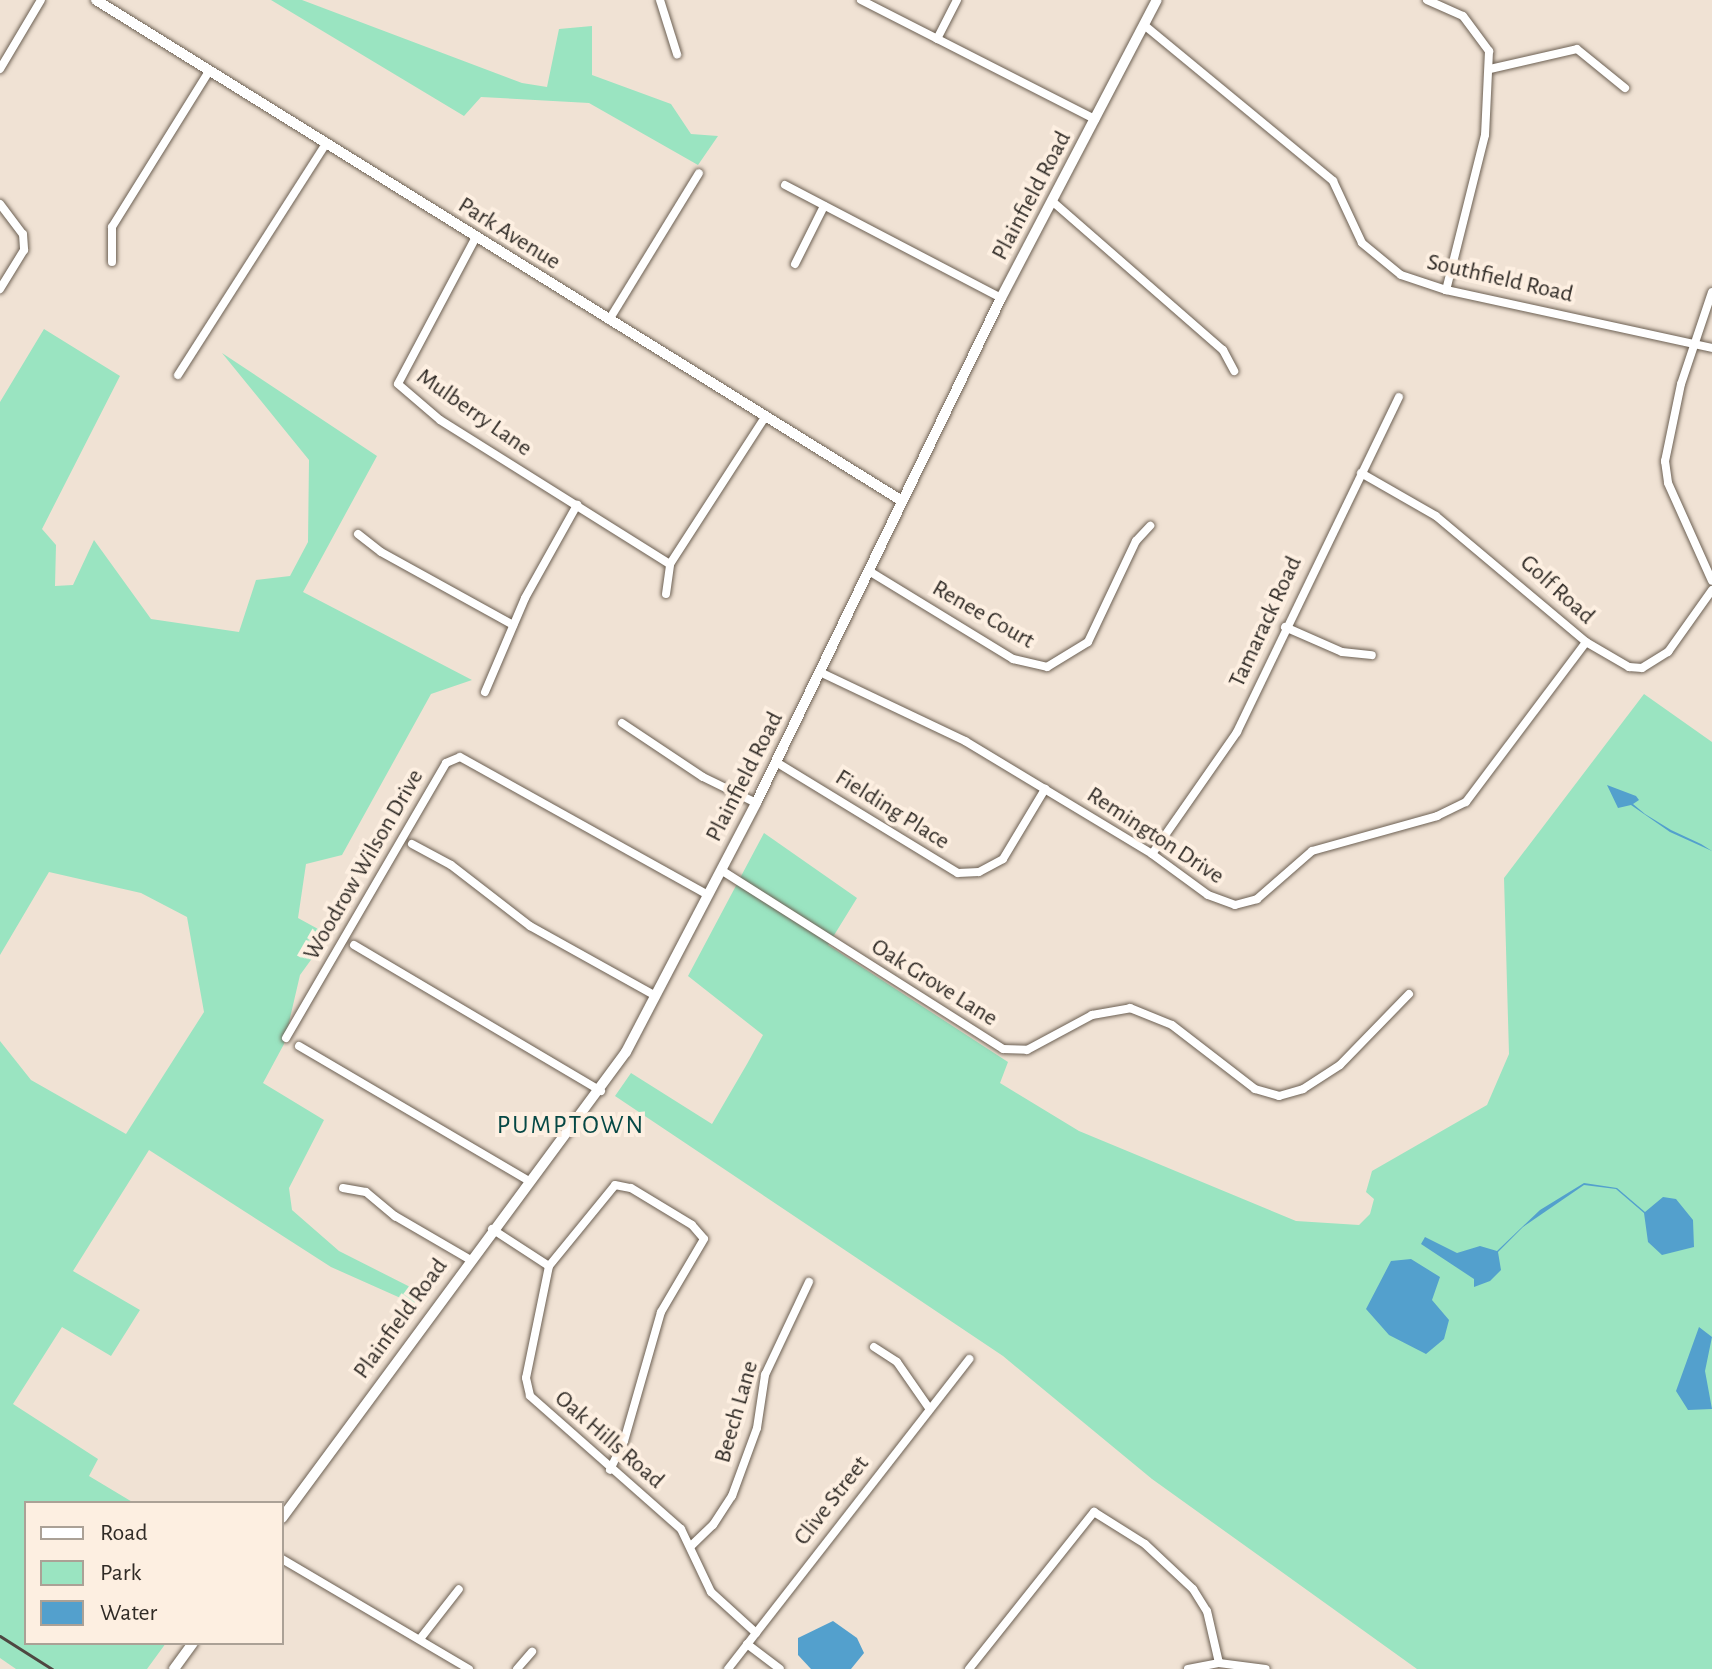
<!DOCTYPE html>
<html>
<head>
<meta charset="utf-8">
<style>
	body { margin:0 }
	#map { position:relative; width:1712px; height:1669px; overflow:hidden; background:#f0e2d4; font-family:"Alegreya Sans",sans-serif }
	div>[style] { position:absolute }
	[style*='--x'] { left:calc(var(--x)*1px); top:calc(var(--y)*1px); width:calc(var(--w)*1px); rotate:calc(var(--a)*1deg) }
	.green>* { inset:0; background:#9ae4c1 }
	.water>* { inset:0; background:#53a0cd }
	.roads { filter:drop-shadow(0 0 2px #6c6053) drop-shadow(0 0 2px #6c6053) }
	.minor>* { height:8px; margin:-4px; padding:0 4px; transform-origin:4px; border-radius:4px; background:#fff }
	.tertiary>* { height:10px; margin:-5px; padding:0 5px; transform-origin:5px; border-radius:5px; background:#fff }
	.rail>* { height:3px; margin:-1.5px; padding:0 1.5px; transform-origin:1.5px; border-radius:1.5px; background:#4e4741 }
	span { translate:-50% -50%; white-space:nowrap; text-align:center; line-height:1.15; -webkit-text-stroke:8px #fdefe1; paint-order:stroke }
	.street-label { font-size:24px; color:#302b26 }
	.neighbourhood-label { font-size:26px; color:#064845; letter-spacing:2px }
	.legend { position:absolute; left:24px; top:1501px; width:260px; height:144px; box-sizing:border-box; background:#fdefe1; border:2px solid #aba196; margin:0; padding:10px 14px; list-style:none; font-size:24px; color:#302b26 }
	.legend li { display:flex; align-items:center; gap:16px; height:40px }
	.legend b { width:40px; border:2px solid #aba196 }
</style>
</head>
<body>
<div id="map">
	<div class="green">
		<div style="clip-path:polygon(271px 0,302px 0,522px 83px,547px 87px,559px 29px,592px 26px,592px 75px,671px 104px,691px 134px,718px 136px,698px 165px,589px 103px,481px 97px,464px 116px)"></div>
		<div style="clip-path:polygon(44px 329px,120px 376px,42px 529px,56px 545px,55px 586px,73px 585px,94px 540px,151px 619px,239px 632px,256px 580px,290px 576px,308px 542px,309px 460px,222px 353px,377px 456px,303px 592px,472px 680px,431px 694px,342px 855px,306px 864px,298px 918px,329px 935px,300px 975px,284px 1044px,263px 1083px,324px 1120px,289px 1188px,292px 1210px,339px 1251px,422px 1293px,414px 1304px,331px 1267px,149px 1150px,73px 1271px,140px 1310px,111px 1356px,62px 1327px,13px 1404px,98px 1459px,89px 1476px,134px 1503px,26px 1503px,26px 1643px,166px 1643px,147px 1669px,16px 1669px,0 1658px,0 1041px,31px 1080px,126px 1134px,204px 1012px,187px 917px,141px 893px,49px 872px,0 955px,0 402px)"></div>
		<div style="clip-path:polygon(1644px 694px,1712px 742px,1712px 1669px,1417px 1669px,1152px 1479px,1003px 1356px,615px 1096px,631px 1073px,712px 1124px,747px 1064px,763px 1035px,688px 976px,764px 833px,857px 898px,828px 945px,1008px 1062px,1000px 1083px,1079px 1131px,1296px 1221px,1359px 1225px,1370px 1214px,1374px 1199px,1366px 1192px,1372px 1171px,1487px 1105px,1509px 1054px,1504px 878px)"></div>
	</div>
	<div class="water">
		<div style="clip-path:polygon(1607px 785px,1636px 796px,1639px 800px,1633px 804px,1645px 814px,1671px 830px,1701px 844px,1712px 851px,1670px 832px,1631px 805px,1618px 808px)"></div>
		<div style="clip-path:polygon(1584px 1183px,1617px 1188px,1645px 1212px,1663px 1197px,1676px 1199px,1693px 1220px,1694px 1247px,1662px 1255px,1648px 1242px,1644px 1213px,1616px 1189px,1584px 1185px,1523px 1227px,1498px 1252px,1501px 1270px,1490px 1281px,1474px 1287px,1474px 1279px,1421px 1244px,1425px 1237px,1457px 1253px,1480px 1246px,1497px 1251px,1540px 1210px)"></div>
		<div style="clip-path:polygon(1411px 1259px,1440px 1277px,1432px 1300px,1449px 1320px,1444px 1339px,1426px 1354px,1389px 1335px,1366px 1309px,1391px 1261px)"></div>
		<div style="clip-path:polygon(1699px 1327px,1712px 1337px,1705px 1371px,1712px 1409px,1688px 1410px,1676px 1391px)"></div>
		<div style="clip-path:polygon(833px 1621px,857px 1638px,864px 1653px,851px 1669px,811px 1669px,798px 1655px,798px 1638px)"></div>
	</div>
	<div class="roads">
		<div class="minor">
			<div style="--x:660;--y:0;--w:57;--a:72.5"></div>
			<div style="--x:861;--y:0;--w:263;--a:27"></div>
			<div style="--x:1427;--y:0;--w:39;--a:24"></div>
			<div style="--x:1463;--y:16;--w:44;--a:53.4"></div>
			<div style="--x:1489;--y:51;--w:84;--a:92.7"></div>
			<div style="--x:1485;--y:135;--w:160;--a:104.1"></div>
			<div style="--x:1144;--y:25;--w:245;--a:39.5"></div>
			<div style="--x:1333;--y:181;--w:68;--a:64.9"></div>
			<div style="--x:1362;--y:243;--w:50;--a:39.4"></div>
			<div style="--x:1401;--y:275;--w:47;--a:18.4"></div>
			<div style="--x:1446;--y:290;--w:272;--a:12.3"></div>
			<div style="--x:937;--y:39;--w:44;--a:-62.9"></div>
			<div style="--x:0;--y:69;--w:80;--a:-59.3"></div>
			<div style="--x:1490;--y:69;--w:89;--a:-12.9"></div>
			<div style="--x:1577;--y:49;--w:62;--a:39.1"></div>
			<div style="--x:785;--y:185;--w:244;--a:27.6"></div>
			<div style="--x:1052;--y:201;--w:227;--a:41.1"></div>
			<div style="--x:1223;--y:350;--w:24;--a:62"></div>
			<div style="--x:0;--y:204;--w:38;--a:53"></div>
			<div style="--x:23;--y:234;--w:16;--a:86"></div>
			<div style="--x:24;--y:250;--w:46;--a:121.6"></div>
			<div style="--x:476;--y:237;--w:166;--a:118"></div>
			<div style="--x:398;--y:384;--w:55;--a:40.6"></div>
			<div style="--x:440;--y:420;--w:271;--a:32.1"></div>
			<div style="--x:670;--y:564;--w:175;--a:-57.1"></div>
			<div style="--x:112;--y:262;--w:35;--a:-90"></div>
			<div style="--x:112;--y:227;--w:184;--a:-58.1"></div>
			<div style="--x:795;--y:264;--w:65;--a:-63.4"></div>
			<div style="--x:1712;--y:292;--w:97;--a:108.6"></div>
			<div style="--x:1681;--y:384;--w:79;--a:101.7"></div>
			<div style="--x:1665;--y:461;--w:22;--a:82"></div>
			<div style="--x:1668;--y:483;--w:107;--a:65.8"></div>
			<div style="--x:609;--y:320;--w:172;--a:-58.5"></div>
			<div style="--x:178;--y:375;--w:274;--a:-57.4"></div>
			<div style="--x:1361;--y:473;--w:86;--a:29.8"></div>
			<div style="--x:1436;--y:516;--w:196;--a:40"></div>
			<div style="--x:1586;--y:642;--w:50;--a:30.2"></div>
			<div style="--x:1629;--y:667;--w:13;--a:4"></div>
			<div style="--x:1642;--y:668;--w:31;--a:-32"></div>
			<div style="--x:1668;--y:652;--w:76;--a:-54.6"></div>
			<div style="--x:358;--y:534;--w:29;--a:38"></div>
			<div style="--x:381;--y:552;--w:151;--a:28.9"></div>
			<div style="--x:869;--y:571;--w:169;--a:31.4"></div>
			<div style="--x:1013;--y:659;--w:35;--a:13"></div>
			<div style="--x:1047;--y:667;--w:48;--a:-31.4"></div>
			<div style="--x:1088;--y:642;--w:112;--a:-64.6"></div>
			<div style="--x:1136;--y:541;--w:21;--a:-47"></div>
			<div style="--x:666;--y:594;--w:30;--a:-82"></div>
			<div style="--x:1285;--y:627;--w:62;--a:23.7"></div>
			<div style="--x:1342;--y:652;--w:30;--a:6"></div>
			<div style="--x:820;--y:672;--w:161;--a:25.4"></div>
			<div style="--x:965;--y:741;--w:218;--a:31.1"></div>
			<div style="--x:1152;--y:854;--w:69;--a:36.2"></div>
			<div style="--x:1208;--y:895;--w:29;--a:20"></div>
			<div style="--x:1235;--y:905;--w:23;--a:-15"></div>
			<div style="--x:1257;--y:899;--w:73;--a:-41.1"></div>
			<div style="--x:1312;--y:851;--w:130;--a:-15.6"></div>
			<div style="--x:1437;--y:816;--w:32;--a:-26"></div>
			<div style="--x:1466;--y:802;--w:200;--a:-53.1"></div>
			<div style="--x:485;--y:692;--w:102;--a:-66.9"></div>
			<div style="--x:525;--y:598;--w:107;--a:-60.8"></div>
			<div style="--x:622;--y:723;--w:97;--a:33.7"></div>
			<div style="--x:703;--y:777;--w:59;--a:26.1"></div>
			<div style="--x:776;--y:762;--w:213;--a:31.4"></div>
			<div style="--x:958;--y:873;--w:21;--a:-3"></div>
			<div style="--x:979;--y:872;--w:27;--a:-28"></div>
			<div style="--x:1003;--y:859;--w:82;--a:-59"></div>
			<div style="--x:412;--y:844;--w:44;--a:28.3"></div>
			<div style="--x:451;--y:865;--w:100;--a:37.7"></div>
			<div style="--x:530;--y:926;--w:144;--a:29.1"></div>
			<div style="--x:1152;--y:854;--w:149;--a:-55.1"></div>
			<div style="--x:1237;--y:732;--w:372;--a:-64.2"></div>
			<div style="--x:721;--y:870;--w:334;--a:32.4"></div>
			<div style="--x:1003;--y:1049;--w:24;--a:2"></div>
			<div style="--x:1027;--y:1050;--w:74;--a:-28.3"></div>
			<div style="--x:1092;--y:1015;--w:39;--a:-10"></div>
			<div style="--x:1130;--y:1008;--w:45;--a:22"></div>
			<div style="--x:1172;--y:1025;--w:105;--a:37.6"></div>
			<div style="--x:1255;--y:1089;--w:25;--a:16"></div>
			<div style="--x:1279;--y:1096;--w:25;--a:-16"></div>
			<div style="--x:1303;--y:1089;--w:44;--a:-33"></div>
			<div style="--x:1340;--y:1065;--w:99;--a:-45.8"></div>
			<div style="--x:354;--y:945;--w:287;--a:30.6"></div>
			<div style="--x:286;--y:1038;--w:318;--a:-59.8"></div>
			<div style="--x:446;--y:763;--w:15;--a:-23"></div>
			<div style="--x:460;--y:757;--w:284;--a:29.1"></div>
			<div style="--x:299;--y:1046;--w:267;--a:30.4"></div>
			<div style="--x:343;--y:1188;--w:23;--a:10"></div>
			<div style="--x:366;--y:1192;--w:38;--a:40"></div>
			<div style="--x:395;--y:1216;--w:86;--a:30.2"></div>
			<div style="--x:492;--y:1229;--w:68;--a:33"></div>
			<div style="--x:549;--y:1266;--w:114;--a:101.6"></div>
			<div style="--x:526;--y:1378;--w:18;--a:77"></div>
			<div style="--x:530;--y:1396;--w:201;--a:41.4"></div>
			<div style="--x:681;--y:1529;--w:70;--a:64.5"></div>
			<div style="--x:711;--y:1592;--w:61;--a:42.3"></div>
			<div style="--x:549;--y:1266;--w:104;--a:-50.8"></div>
			<div style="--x:615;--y:1185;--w:16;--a:11"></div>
			<div style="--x:631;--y:1188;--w:71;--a:31.2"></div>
			<div style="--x:692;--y:1225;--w:18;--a:49"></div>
			<div style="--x:704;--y:1239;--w:85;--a:120.5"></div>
			<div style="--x:661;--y:1312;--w:134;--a:106"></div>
			<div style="--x:624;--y:1441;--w:32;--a:116"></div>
			<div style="--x:874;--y:1347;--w:27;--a:33"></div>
			<div style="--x:897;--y:1362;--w:56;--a:55.2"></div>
			<div style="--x:692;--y:1545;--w:29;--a:-44"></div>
			<div style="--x:713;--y:1525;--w:35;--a:-57"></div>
			<div style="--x:732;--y:1496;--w:72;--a:-69.8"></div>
			<div style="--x:757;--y:1428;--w:54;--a:-81.4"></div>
			<div style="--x:765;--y:1375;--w:103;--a:-64.7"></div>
			<div style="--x:282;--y:1559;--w:217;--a:30.5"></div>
			<div style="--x:420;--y:1639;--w:63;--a:-52"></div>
			<div style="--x:747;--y:1644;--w:41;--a:37.1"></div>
			<div style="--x:517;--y:1669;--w:23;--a:-49"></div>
			<div style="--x:728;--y:1669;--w:393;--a:-52.1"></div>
			<div style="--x:969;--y:1669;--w:201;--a:-51.5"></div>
			<div style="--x:1094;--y:1512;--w:60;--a:32.1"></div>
			<div style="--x:1145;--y:1544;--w:66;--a:43.2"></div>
			<div style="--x:1193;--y:1589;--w:26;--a:58"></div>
			<div style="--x:1207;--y:1611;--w:53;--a:77"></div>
			<div style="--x:1188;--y:1669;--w:32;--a:-11"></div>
			<div style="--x:1219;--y:1663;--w:47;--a:7.3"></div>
		</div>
		<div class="tertiary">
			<div style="--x:96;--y:0;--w:949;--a:31.86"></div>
			<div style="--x:282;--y:1518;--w:579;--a:-53.57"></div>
			<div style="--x:626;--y:1052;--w:281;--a:-62.4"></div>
			<div style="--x:756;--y:803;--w:561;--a:-64.12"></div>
			<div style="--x:1001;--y:298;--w:336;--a:-62.4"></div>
			<div style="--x:174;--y:1669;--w:32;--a:-54"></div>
		</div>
	</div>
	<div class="rail">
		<div style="--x:0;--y:1636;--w:62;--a:32.4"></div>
	</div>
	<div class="street-label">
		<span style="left:1032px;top:196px;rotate:-62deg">Plainfield Road</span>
		<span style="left:509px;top:234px;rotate:32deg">Park Avenue</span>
		<span style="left:1500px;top:279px;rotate:13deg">Southfield Road</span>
		<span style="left:474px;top:413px;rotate:35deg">Mulberry Lane</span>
		<span style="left:1557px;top:590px;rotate:42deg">Golf Road</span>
		<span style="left:983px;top:615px;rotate:30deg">Renee Court</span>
		<span style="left:1266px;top:622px;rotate:-65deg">Tamarack Road</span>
		<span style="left:745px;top:777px;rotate:-63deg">Plainfield Road</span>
		<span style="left:892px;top:810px;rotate:32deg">Fielding Place</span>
		<span style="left:1155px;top:836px;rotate:33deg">Remington Drive</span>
		<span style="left:364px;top:865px;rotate:-60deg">Woodrow Wilson Drive</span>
		<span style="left:934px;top:983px;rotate:32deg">Oak Grove Lane</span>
		<span style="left:401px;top:1319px;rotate:-54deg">Plainfield Road</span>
		<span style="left:737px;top:1412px;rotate:-74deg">Beech Lane</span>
		<span style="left:609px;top:1440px;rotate:41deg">Oak Hills Road</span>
		<span style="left:832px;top:1501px;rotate:-52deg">Clive Street</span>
	</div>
	<div class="neighbourhood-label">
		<span style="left:571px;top:1126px">PUMPTOWN</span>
	</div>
	<ul class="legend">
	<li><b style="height:10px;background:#fff"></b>Road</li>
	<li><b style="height:22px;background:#9ae4c1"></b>Park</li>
	<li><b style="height:22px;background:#53a0cd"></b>Water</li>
	</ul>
</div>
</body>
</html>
